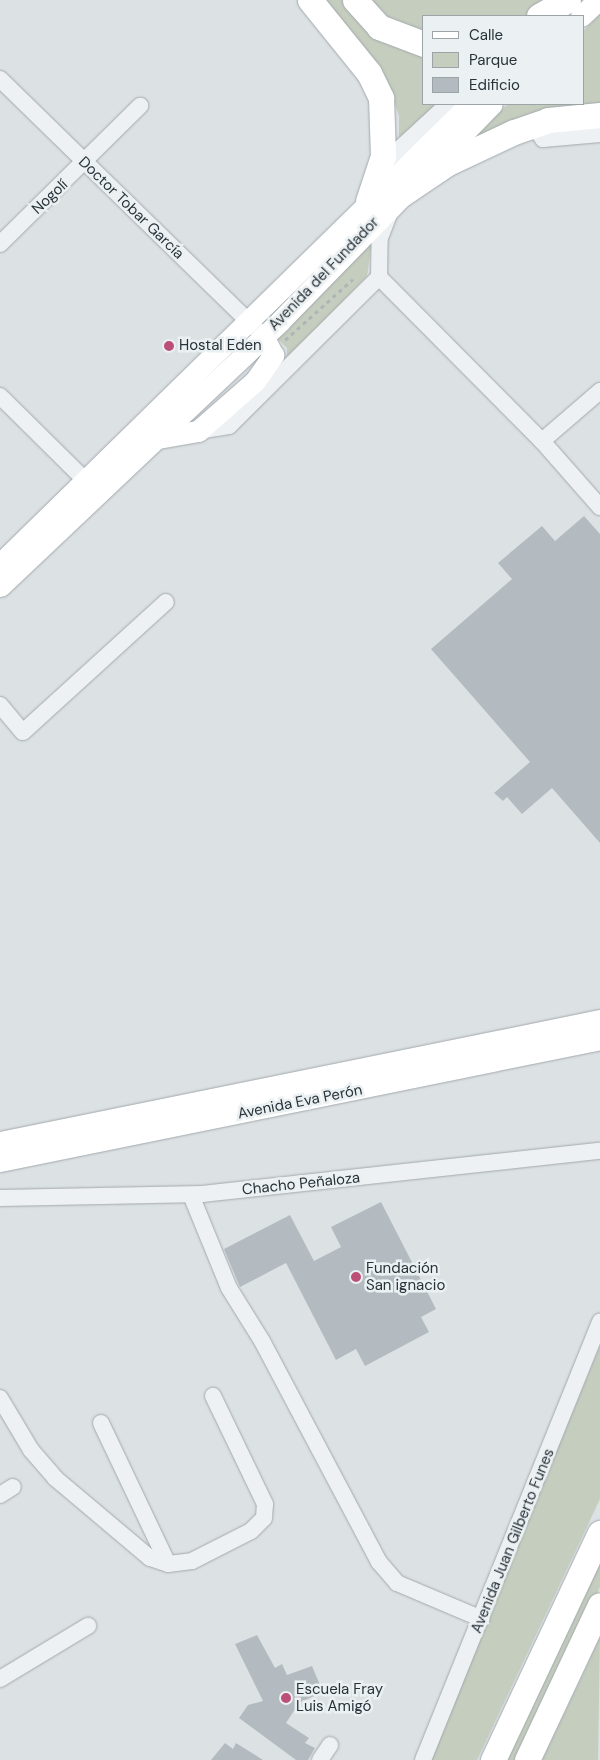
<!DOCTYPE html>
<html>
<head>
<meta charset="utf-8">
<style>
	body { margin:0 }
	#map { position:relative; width:600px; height:1760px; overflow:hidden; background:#dce1e4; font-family:"DM Sans",sans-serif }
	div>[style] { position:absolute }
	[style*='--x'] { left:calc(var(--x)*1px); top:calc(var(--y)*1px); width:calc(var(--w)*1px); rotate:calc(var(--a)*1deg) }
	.green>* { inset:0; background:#c5cdbe }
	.building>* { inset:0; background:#b4bbc0 }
	.path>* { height:2.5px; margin-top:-1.25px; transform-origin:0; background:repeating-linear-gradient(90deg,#afb4b7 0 4px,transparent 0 8px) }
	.roads { filter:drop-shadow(0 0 1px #a2a9ad) drop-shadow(0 0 1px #a2a9ad) }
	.minor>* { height:16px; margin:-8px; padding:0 8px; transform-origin:8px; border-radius:8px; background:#eef1f3 }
	.major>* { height:21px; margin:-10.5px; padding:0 10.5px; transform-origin:10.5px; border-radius:10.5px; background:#fff }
	.highway>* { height:25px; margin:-12.5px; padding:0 12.5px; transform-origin:12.5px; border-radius:12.5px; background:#fff }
	.dots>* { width:14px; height:14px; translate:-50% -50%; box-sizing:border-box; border:2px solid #ebf0f2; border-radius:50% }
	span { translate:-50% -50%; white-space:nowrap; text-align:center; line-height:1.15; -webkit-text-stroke:5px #ebf0f2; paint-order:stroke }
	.street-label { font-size:15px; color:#283239 }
	.poi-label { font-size:15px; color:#283239 }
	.left { translate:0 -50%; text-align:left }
	.legend { position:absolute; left:422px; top:15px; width:162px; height:90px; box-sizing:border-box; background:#ebf0f2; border:1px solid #9da4a8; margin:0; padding:6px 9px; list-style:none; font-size:15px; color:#283239 }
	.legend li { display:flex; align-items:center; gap:10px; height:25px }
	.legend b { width:25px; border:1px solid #9da4a8 }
</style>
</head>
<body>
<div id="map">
	<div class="green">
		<div style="clip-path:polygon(320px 0,343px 0,424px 50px,424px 104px,438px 104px,399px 138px,399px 116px,391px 93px)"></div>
		<div style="clip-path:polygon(361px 0,556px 0,526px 16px,424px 16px,424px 38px,406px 34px)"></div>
		<div style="clip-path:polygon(600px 14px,600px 106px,461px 149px,508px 104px,584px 104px,584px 30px)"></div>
		<div style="clip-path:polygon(372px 241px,367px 276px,287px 358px,287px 348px,276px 337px)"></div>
		<div style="clip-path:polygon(600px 1346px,600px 1499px,477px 1760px,429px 1760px)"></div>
		<div style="clip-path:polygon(600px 1553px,600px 1587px,524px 1748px,518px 1760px,501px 1760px)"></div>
		<div style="clip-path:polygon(600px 1637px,598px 1760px,542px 1760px,585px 1670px)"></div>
	</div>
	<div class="building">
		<div style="clip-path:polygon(584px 516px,600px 534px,600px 843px,552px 788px,522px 814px,507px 797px,503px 801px,494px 793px,530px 762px,431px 649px,512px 579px,498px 563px,542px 526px,555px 541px)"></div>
		<div style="clip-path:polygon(381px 1202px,436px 1309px,421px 1317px,429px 1332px,365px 1366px,356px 1349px,336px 1360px,286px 1263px,240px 1287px,224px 1249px,290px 1215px,314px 1261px,341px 1247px,331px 1227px)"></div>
		<div style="clip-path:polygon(257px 1635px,275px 1668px,282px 1664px,287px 1675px,312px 1666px,320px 1685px,313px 1689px,316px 1695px,299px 1703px,286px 1723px,309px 1738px,305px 1743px,315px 1748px,308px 1760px,296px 1760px,239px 1718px,248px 1705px,263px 1701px,235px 1644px)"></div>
		<div style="clip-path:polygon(225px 1743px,233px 1749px,236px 1743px,263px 1760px,211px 1760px)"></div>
	</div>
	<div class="path">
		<div style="--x:285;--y:340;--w:91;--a:-41.9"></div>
	</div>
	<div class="roads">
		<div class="minor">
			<div style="--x:0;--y:79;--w:358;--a:44.3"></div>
			<div style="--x:533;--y:125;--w:17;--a:54"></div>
			<div style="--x:543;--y:139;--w:57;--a:-5"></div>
			<div style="--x:382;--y:165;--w:90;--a:-42.7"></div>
			<div style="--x:0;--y:244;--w:197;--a:-44.6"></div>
			<div style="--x:379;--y:277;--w:231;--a:45.2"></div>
			<div style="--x:542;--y:441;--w:88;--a:48.7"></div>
			<div style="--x:0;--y:396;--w:131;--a:44.7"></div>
			<div style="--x:198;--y:431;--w:31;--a:-9"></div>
			<div style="--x:229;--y:426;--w:211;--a:-44.8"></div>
			<div style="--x:379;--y:277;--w:39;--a:-89"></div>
			<div style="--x:380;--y:238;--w:28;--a:-69"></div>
			<div style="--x:542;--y:441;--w:77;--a:-40.8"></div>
			<div style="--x:0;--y:705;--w:35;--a:50"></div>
			<div style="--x:23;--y:732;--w:193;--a:-42.3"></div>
			<div style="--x:191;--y:1195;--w:100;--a:67.8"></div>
			<div style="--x:229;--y:1288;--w:62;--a:58.1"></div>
			<div style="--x:262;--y:1341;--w:250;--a:62.1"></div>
			<div style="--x:379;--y:1562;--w:28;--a:49"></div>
			<div style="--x:397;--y:1583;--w:92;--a:23"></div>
			<div style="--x:0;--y:1198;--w:202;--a:-1.1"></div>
			<div style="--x:202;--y:1194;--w:400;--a:-6.2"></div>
			<div style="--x:0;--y:1398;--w:61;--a:59.2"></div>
			<div style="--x:31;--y:1450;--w:37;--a:49"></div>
			<div style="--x:55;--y:1478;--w:124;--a:40.1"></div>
			<div style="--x:150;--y:1558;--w:19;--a:18"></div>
			<div style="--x:168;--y:1564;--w:24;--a:-7"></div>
			<div style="--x:192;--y:1561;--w:66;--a:-27"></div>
			<div style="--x:251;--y:1531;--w:18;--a:-45"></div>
			<div style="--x:264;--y:1518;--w:14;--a:-86"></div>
			<div style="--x:265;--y:1504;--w:120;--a:-115.7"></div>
			<div style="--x:101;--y:1423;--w:156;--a:64.6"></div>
			<div style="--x:0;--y:1495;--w:15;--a:-32"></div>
			<div style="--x:0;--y:1679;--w:103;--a:-31.1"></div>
			<div style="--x:320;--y:1760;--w:18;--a:-56"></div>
			<div style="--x:423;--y:1760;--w:473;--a:-68"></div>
		</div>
		<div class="major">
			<div style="--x:581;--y:16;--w:23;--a:-43"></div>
			<div style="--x:158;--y:438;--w:41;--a:-9.9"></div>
			<div style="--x:198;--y:431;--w:76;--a:-41.3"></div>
			<div style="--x:255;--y:381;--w:32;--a:-55"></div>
			<div style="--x:273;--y:355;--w:21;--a:-118"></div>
			<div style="--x:0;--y:564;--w:658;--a:-44.38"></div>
			<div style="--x:0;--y:586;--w:386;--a:-43.4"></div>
			<div style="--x:280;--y:321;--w:303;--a:-45.7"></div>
			<div style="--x:0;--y:1142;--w:612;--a:-11.49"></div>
			<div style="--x:0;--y:1161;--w:612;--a:-11.49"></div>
		</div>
		<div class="highway">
			<div style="--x:310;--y:0;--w:94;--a:51.1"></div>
			<div style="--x:369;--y:73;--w:28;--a:64"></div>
			<div style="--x:381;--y:98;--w:58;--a:88"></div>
			<div style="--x:383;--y:156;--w:47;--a:108.4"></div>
			<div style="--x:355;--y:0;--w:36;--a:48"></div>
			<div style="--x:379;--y:27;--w:48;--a:20.7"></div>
			<div style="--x:539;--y:16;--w:33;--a:-29"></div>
			<div style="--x:399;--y:196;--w:59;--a:-34"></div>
			<div style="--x:448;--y:163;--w:73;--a:-25.2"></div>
			<div style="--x:514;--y:132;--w:36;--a:-19"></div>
			<div style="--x:548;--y:120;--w:52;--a:-5.5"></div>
			<div style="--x:493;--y:1760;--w:251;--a:-64.8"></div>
			<div style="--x:527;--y:1760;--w:171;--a:-64.8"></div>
		</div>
	</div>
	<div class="dots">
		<div style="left:169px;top:346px;background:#bc4f77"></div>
		<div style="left:356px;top:1277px;background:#bc4f77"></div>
		<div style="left:286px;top:1698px;background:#bc4f77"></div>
	</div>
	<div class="street-label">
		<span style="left:50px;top:197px;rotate:-43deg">Nogolí</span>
		<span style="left:131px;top:208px;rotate:44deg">Doctor Tobar García</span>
		<span style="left:324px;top:274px;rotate:-46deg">Avenida del Fundador</span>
		<span style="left:300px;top:1102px;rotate:-11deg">Avenida Eva Perón</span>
		<span style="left:301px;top:1184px;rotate:-6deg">Chacho Peñaloza</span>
		<span style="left:513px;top:1541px;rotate:-68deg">Avenida Juan Gilberto Funes</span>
	</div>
	<div class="poi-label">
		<span class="left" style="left:179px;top:346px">Hostal Eden</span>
		<span class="left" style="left:366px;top:1277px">Fundación<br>San ignacio</span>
		<span class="left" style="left:296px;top:1698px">Escuela Fray<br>Luis Amigó</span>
	</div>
	<ul class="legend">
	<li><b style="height:6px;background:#fff"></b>Calle</li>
	<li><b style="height:14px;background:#c5cdbe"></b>Parque</li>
	<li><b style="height:14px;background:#b4bbc0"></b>Edificio</li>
	</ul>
</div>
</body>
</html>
